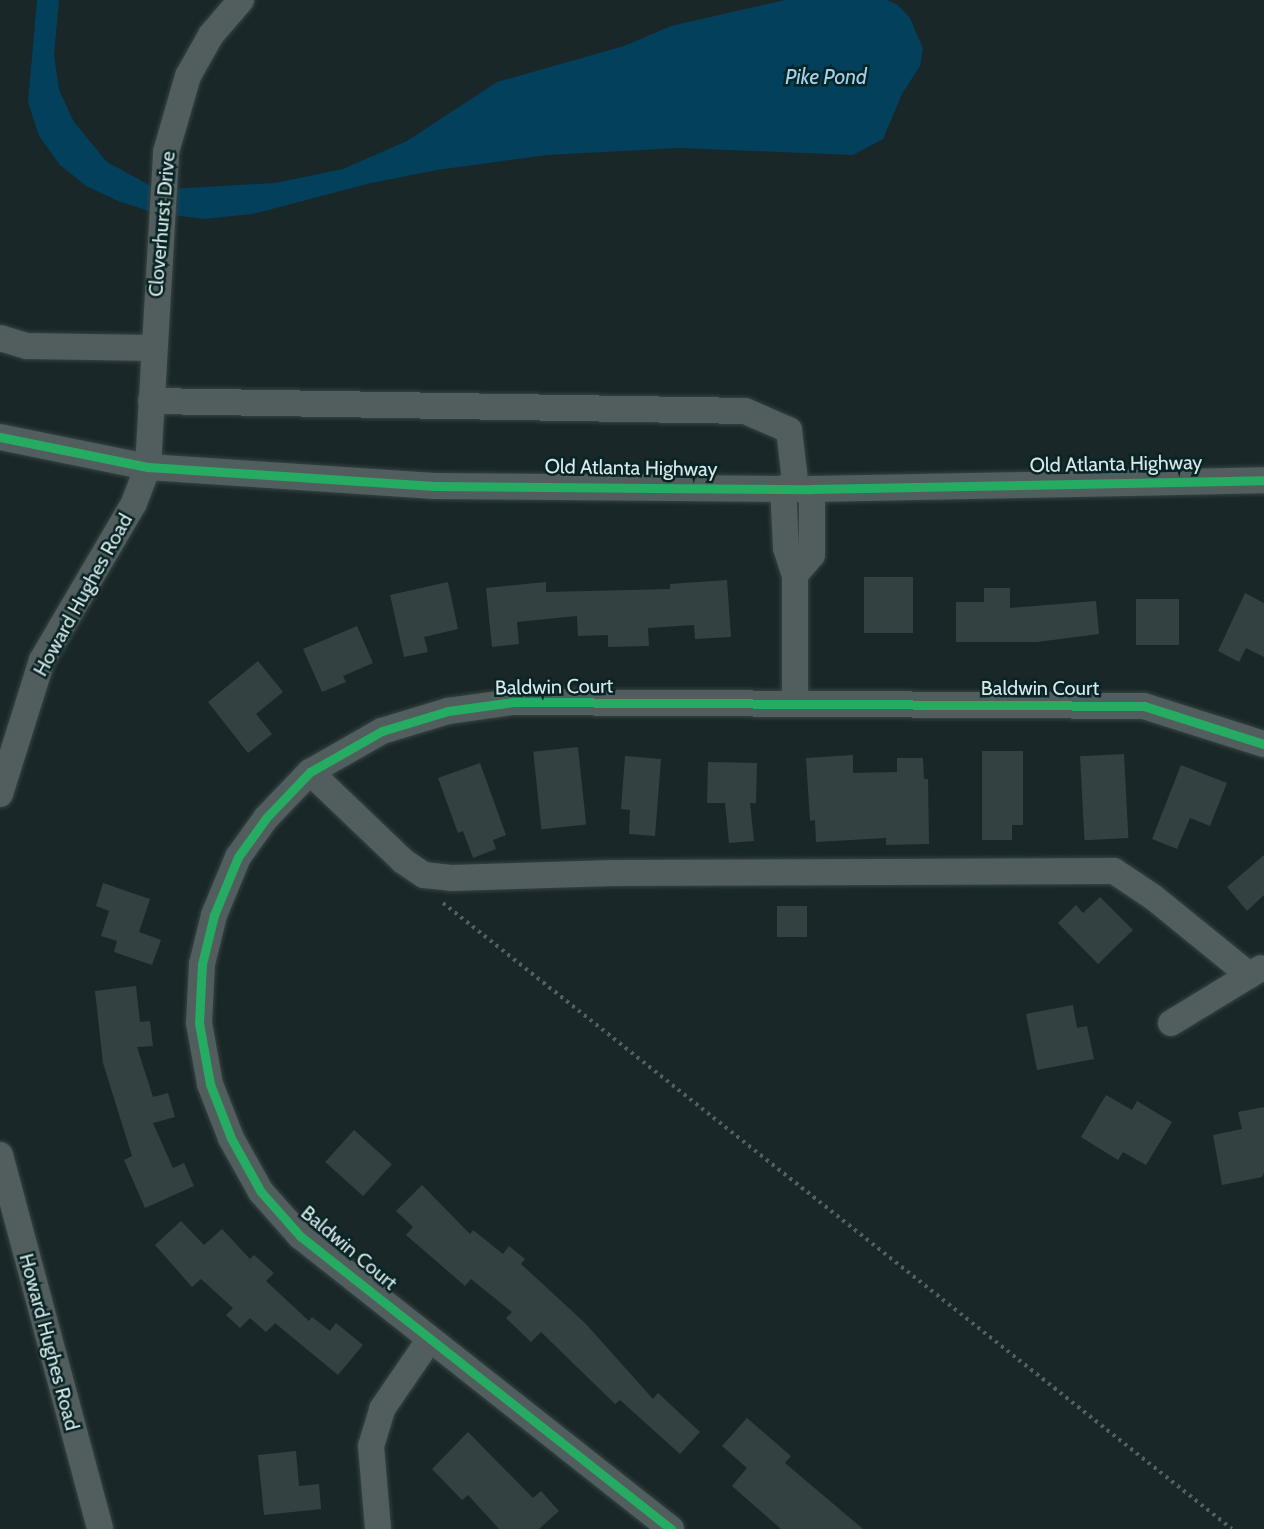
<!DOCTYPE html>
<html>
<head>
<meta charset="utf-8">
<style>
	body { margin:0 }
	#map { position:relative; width:1264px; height:1529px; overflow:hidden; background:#192728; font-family:Cabin,sans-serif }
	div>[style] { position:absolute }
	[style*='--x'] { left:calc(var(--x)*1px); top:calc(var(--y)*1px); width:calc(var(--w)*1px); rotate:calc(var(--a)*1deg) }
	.water>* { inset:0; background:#03405c }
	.building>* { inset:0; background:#334241; transform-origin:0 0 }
	.path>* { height:4px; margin-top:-2px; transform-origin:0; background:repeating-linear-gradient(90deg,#555f60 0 3px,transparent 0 7.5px) }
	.roads { filter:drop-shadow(0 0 2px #374243) drop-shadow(0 0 2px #374243) }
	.minor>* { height:26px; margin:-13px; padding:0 13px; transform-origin:13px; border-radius:13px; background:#525d5e }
	.cycleway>* { height:9px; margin:-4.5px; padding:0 4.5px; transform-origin:4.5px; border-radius:4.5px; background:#26ab63 }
	span { translate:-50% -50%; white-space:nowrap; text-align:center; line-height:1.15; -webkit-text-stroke:5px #082424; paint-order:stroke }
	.street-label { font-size:20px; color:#d9e8e9 }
	.water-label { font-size:21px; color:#a3d1ef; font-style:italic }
</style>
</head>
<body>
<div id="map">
	<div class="water">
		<div style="clip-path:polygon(37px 0,59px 0,54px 55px,59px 90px,74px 122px,107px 162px,153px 187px,170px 189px,275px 183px,343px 169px,407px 141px,497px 82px,624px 46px,671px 26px,785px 0,887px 0,898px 5px,910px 18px,923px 49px,920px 66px,902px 94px,883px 139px,853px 155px,679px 148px,547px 155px,437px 170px,371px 183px,253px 214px,203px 219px,152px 212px,118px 201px,86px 186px,60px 165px,39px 136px,28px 102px)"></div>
	</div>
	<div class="building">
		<div style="left:864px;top:577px;width:49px;height:56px"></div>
		<div style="clip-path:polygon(727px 580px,731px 637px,695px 639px,694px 625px,648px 628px,649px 646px,608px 647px,608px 635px,578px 636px,577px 616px,517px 622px,519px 644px,492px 647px,486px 588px,546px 582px,546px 592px,670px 589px,670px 584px)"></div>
		<div style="clip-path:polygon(448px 582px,458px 629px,424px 637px,428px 652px,404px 657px,390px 595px)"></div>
		<div style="clip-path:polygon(984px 588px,1010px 588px,1010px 608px,1096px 601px,1099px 634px,1037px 642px,956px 642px,956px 602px,984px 602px)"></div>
		<div style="clip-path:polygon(1245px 593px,1264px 603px,1264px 657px,1246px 648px,1239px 662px,1218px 651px)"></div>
		<div style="left:1136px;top:599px;width:43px;height:46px"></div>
		<div style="clip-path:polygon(357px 626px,373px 663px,343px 676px,346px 682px,322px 692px,303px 649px)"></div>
		<div style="clip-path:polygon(258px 661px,283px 692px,256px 714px,272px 734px,248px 753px,208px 702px)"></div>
		<div style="left:578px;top:747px;width:78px;height:45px;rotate:84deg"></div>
		<div style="clip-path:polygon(982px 751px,1023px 751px,1023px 825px,1012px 825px,1012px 840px,982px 840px)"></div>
		<div style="left:1124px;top:754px;width:84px;height:44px;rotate:87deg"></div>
		<div style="clip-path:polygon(853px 755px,853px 773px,897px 772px,897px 758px,923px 758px,924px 779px,928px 779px,929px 844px,886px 845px,886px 838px,816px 842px,815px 820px,810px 821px,806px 758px)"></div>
		<div style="clip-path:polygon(625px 756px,661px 759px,655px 836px,629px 834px,630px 810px,621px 809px)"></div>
		<div style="clip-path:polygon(708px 762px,757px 763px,756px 803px,750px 803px,754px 841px,729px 843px,725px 803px,707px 803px)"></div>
		<div style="clip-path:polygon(480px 763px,506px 835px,493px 840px,496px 849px,473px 858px,463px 831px,458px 833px,438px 778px)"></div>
		<div style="clip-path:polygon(1181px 765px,1227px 783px,1210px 826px,1190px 818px,1177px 849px,1152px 839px)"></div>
		<div style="clip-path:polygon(1264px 855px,1264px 895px,1247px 911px,1227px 887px)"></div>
		<div style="clip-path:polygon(103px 883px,150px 899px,139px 932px,161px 940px,152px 965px,114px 952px,117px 941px,101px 936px,109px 911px,96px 906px)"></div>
		<div style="clip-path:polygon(1100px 897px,1133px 930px,1098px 964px,1058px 923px,1076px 905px,1083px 913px)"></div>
		<div style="left:777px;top:906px;width:30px;height:31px"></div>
		<div style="clip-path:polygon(136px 986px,140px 1022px,150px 1021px,153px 1046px,137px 1047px,153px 1097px,168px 1093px,175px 1117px,153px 1123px,173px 1168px,184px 1163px,194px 1186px,145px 1208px,124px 1160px,132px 1156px,103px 1063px,95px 991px)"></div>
		<div style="clip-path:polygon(1073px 1005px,1077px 1028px,1087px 1026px,1094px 1059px,1037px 1070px,1026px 1014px)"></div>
		<div style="clip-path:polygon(1106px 1095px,1132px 1110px,1137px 1101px,1172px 1122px,1146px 1165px,1123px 1152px,1118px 1160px,1081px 1137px)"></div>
		<div style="clip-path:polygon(1264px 1107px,1264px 1173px,1262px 1177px,1222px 1185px,1213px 1135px,1242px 1129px,1238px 1112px)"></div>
		<div style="left:354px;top:1130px;width:51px;height:43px;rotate:42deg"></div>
		<div style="clip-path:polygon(422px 1185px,470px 1234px,473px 1230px,503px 1254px,509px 1246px,525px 1259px,521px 1264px,585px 1323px,653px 1399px,658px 1393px,700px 1432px,680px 1454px,620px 1400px,615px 1404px,541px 1332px,531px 1342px,506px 1318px,512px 1312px,471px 1279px,465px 1286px,406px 1235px,413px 1227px,396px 1211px)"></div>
		<div style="clip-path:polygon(181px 1221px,204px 1245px,222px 1229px,250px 1259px,254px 1255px,274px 1273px,266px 1281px,309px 1321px,312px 1317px,330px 1331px,336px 1323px,363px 1345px,338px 1375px,275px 1323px,266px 1332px,250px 1318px,240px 1328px,226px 1315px,233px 1308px,201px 1279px,192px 1287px,155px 1245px)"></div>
		<div style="clip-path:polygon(747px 1418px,791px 1456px,785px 1463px,863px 1529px,781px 1529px,732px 1486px,747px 1468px,722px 1446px)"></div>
		<div style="clip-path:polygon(468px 1432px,533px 1498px,541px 1491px,559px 1511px,539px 1529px,499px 1529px,468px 1495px,462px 1500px,432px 1469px)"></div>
		<div style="clip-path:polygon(296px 1451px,299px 1486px,319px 1484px,321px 1509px,264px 1515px,258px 1455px)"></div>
	</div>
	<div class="path">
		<div style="--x:443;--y:903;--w:1007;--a:38.43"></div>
	</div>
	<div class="roads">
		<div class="minor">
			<div style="--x:0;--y:338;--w:28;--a:17"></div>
			<div style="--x:27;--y:346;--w:126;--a:0.9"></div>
			<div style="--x:151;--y:401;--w:594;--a:0.96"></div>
			<div style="--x:745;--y:411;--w:48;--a:23.4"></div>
			<div style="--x:789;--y:430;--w:59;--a:83.2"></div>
			<div style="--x:0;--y:437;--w:151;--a:11.5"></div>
			<div style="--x:148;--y:467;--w:287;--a:3.8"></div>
			<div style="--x:434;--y:486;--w:378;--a:0.5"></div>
			<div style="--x:812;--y:489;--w:452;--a:-1.1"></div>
			<div style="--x:783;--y:488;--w:60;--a:87.1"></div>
			<div style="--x:786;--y:548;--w:28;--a:72"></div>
			<div style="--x:795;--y:575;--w:129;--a:90"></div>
			<div style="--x:795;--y:575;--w:26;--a:-50"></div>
			<div style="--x:812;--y:555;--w:66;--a:-90"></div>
			<div style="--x:310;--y:772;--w:129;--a:43.7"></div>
			<div style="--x:403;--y:861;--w:25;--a:34"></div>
			<div style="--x:424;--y:875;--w:27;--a:6"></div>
			<div style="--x:451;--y:878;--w:162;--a:-1.8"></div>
			<div style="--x:613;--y:873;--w:501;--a:-0.23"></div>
			<div style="--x:1114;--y:871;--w:47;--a:33.7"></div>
			<div style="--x:1153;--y:897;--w:124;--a:39.1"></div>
			<div style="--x:0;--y:794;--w:140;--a:-72.6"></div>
			<div style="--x:42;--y:660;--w:182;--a:-59.6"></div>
			<div style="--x:134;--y:503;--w:39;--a:-69"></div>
			<div style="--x:148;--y:467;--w:316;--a:-86.7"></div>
			<div style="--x:166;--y:152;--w:79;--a:-73.9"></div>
			<div style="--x:188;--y:76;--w:47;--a:-60.7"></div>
			<div style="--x:211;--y:35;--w:46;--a:-49.4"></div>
			<div style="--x:1171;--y:1023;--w:105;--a:-31.4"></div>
			<div style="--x:0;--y:1155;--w:387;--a:75"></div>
			<div style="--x:378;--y:1529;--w:83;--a:-94.8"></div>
			<div style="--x:371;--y:1446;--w:39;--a:-73"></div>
			<div style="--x:382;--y:1409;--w:85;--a:-55.6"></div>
			<div style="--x:671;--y:1529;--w:471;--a:-141.7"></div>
			<div style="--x:301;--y:1237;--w:60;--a:-131.6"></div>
			<div style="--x:261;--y:1192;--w:62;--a:-119.1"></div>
			<div style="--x:231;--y:1138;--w:58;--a:-111.3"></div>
			<div style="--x:210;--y:1084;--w:62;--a:-100.2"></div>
			<div style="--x:199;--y:1023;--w:59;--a:-87.1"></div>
			<div style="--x:202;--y:964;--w:50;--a:-76.2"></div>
			<div style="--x:214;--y:915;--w:63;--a:-67.5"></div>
			<div style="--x:238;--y:857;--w:48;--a:-54.3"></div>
			<div style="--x:266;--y:818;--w:64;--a:-46.3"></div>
			<div style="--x:310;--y:772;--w:83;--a:-29.7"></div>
			<div style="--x:382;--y:731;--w:69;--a:-16.9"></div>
			<div style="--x:448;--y:711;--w:66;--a:-7.9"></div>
			<div style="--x:513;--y:702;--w:631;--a:0.36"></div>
			<div style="--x:1144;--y:706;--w:126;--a:17.6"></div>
		</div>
	</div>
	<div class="cycleway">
		<div style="--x:0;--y:437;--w:151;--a:11.5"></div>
		<div style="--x:148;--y:467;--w:287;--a:3.8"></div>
		<div style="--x:434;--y:486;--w:378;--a:0.5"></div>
		<div style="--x:812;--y:489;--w:452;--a:-1.1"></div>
		<div style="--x:671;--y:1529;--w:471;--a:-141.7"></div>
		<div style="--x:301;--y:1237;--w:60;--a:-131.6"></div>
		<div style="--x:261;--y:1192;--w:62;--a:-119.1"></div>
		<div style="--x:231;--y:1138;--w:58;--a:-111.3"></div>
		<div style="--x:210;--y:1084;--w:62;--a:-100.2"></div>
		<div style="--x:199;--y:1023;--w:59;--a:-87.1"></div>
		<div style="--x:202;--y:964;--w:50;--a:-76.2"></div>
		<div style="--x:214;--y:915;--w:63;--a:-67.5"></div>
		<div style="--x:238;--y:857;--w:48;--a:-54.3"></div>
		<div style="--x:266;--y:818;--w:64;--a:-46.3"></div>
		<div style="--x:310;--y:772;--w:83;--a:-29.7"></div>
		<div style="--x:382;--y:731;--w:69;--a:-16.9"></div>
		<div style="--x:448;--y:711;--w:66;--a:-7.9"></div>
		<div style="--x:513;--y:702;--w:631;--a:0.36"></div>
		<div style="--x:1144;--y:706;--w:126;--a:17.6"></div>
	</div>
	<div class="street-label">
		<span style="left:162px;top:224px;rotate:-85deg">Cloverhurst Drive</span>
		<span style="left:1116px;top:464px;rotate:-1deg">Old Atlanta Highway</span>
		<span style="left:631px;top:468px;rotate:1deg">Old Atlanta Highway</span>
		<span style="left:83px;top:595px;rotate:-61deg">Howard Hughes Road</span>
		<span style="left:554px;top:687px;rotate:-1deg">Baldwin Court</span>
		<span style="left:1040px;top:688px">Baldwin Court</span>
		<span style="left:349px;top:1248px;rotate:40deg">Baldwin Court</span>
		<span style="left:49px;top:1342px;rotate:75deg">Howard Hughes Road</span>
	</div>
	<div class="water-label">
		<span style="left:826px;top:77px">Pike Pond</span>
	</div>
</div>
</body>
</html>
